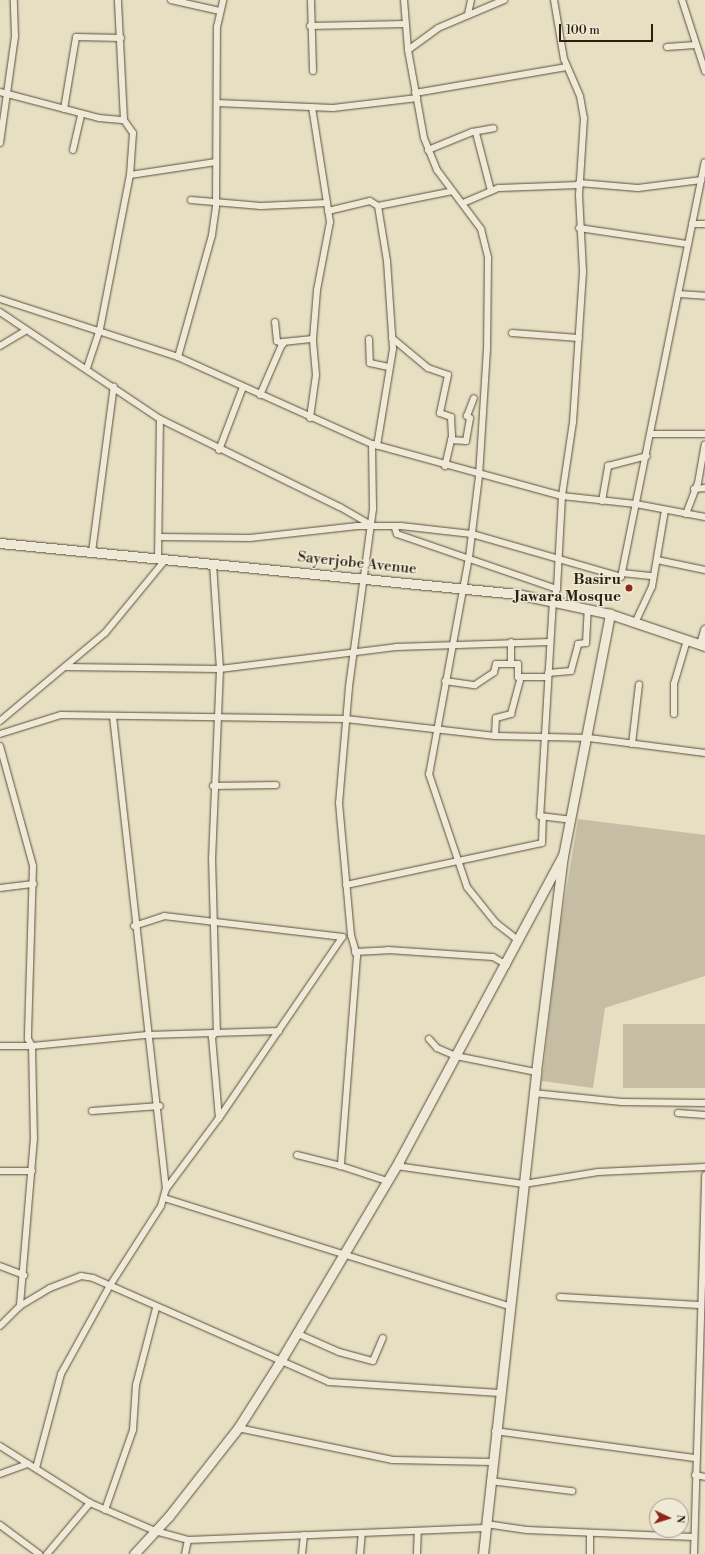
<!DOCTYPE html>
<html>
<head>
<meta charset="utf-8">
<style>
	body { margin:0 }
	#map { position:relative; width:705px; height:1554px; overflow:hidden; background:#e6dfc2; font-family:"Libre Bodoni",serif }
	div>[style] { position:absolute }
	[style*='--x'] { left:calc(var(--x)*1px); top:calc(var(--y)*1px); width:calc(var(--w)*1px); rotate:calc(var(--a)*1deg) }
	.green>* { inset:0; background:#c6bea4; transform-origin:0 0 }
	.roads { filter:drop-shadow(0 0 1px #5a4f3c) drop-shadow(0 0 1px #5a4f3c) }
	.street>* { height:6px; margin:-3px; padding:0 3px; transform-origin:3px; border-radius:3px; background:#efead7 }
	.secondary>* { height:9px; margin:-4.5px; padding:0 4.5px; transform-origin:4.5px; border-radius:4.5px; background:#efead7 }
	.dots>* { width:11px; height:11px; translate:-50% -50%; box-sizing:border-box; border:2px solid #efead7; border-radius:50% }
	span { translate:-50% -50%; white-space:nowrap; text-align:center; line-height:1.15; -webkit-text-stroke:3px #efead7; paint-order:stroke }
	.street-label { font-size:15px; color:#2c1f0f }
	.poi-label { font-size:15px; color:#2c1f0f; font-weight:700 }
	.right { translate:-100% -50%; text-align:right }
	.north { position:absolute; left:649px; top:1498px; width:40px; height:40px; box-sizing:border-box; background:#efead7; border:1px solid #a19987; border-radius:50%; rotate:94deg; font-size:11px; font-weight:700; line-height:16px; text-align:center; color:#2c1f0f }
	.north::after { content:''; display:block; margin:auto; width:14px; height:18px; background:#8f2418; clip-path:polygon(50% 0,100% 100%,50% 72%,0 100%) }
	.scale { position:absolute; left:559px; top:24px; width:94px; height:18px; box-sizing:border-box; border:2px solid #2c1f0f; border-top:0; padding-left:5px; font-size:12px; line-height:14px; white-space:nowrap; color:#2c1f0f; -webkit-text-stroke:3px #efead7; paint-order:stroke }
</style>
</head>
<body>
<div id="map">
	<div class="green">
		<div style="clip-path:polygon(578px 819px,705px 835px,705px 976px,605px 1008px,593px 1088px,542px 1081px,559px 934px)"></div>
		<div style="left:705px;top:1024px;width:64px;height:82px;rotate:90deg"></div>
	</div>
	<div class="roads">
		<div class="street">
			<div style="--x:171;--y:0;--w:50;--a:12.7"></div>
			<div style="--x:311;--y:0;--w:71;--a:88.4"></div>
			<div style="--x:404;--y:0;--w:50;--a:85.4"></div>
			<div style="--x:408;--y:50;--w:89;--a:79.7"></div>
			<div style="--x:424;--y:138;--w:35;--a:68"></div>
			<div style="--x:437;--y:170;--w:74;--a:53.3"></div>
			<div style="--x:481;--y:229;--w:30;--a:76"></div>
			<div style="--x:488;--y:258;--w:91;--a:90.6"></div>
			<div style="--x:487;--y:349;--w:127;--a:93.6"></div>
			<div style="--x:479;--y:476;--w:82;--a:97"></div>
			<div style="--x:469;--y:557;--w:221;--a:100.4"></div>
			<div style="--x:429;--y:774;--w:119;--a:71.4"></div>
			<div style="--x:467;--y:887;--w:46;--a:51.1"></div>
			<div style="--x:496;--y:923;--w:29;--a:38"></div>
			<div style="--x:554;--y:0;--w:60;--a:80.4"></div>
			<div style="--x:564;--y:59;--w:40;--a:66.6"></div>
			<div style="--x:580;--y:96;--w:22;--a:80"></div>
			<div style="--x:584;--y:118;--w:77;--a:93.7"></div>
			<div style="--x:579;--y:195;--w:77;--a:87"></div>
			<div style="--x:583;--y:272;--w:150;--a:93.8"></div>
			<div style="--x:573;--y:422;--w:75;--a:98.5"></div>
			<div style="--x:562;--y:496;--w:93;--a:93.1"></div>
			<div style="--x:557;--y:589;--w:12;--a:110"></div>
			<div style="--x:553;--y:600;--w:216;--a:93.4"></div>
			<div style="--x:540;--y:816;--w:31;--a:7"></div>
			<div style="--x:682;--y:0;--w:75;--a:72.1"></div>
			<div style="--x:468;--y:14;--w:14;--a:-78"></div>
			<div style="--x:310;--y:26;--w:95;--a:-1.2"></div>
			<div style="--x:667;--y:47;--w:28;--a:-4"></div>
			<div style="--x:408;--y:50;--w:37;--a:-36"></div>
			<div style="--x:438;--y:28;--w:72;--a:-23"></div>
			<div style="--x:0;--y:92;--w:102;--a:14.7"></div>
			<div style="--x:99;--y:118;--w:25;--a:5"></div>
			<div style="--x:415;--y:93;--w:154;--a:-9.7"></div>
			<div style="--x:217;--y:103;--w:116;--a:2.5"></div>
			<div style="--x:333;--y:108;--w:85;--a:-6.8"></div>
			<div style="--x:64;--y:109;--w:73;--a:-80.5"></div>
			<div style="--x:76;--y:37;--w:45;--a:1.3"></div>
			<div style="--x:476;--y:133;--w:60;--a:75.5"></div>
			<div style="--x:0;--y:143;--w:108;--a:-82"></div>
			<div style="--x:15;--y:36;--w:36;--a:-92"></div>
			<div style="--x:73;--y:150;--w:37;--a:-77"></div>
			<div style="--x:428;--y:150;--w:48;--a:-22.2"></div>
			<div style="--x:472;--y:132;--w:22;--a:-10"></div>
			<div style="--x:130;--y:175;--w:87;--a:-8.6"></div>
			<div style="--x:579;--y:183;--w:59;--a:4.8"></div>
			<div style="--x:638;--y:188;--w:64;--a:-7.2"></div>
			<div style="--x:191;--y:200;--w:70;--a:4.9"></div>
			<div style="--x:261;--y:206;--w:66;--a:-2.6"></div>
			<div style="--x:463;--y:203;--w:39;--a:-23"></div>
			<div style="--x:499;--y:188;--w:80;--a:-2.1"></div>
			<div style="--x:378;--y:206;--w:76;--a:-11.3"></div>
			<div style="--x:328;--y:211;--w:43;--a:-13.4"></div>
			<div style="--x:370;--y:201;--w:9;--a:32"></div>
			<div style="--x:378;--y:206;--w:56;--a:80.7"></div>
			<div style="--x:387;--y:261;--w:88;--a:86.1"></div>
			<div style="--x:393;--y:349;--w:98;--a:99.4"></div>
			<div style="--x:692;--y:224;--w:13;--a:0"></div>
			<div style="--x:579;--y:228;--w:109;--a:8.4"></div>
			<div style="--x:679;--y:294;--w:26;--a:4"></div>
			<div style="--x:0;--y:299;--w:187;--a:18"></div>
			<div style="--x:178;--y:357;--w:213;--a:24.2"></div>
			<div style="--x:372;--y:444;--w:197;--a:15.3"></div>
			<div style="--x:562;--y:496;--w:74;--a:6.2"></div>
			<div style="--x:636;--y:504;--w:70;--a:10.7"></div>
			<div style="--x:0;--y:312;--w:192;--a:33.8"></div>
			<div style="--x:160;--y:419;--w:200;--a:26.1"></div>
			<div style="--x:340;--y:507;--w:36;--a:30"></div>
			<div style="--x:275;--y:322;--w:19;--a:84"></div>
			<div style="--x:277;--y:341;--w:7;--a:27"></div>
			<div style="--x:512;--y:333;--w:67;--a:4.3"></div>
			<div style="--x:392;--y:338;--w:47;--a:39.8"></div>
			<div style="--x:428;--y:368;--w:21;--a:19"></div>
			<div style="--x:448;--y:375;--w:39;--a:102"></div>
			<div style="--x:440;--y:413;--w:12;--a:20"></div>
			<div style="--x:451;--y:417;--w:19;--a:87"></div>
			<div style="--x:452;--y:436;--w:31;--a:103"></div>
			<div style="--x:369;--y:339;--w:24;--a:88"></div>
			<div style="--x:370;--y:363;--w:19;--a:12"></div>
			<div style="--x:0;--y:346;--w:29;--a:-31"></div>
			<div style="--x:178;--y:357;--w:127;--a:-74.4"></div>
			<div style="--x:212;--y:235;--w:29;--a:-82"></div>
			<div style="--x:216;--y:206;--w:179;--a:-89.7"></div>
			<div style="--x:217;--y:27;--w:28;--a:-77"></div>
			<div style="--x:87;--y:368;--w:41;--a:-71.6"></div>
			<div style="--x:100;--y:329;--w:157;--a:-79"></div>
			<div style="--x:130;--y:175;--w:42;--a:-85.9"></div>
			<div style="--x:133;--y:133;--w:16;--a:-125"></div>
			<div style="--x:124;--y:120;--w:120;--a:-92.9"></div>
			<div style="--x:260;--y:395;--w:58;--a:-66.5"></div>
			<div style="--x:283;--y:342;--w:30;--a:-6"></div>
			<div style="--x:310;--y:418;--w:43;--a:-82.1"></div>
			<div style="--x:316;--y:375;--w:36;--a:-95"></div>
			<div style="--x:313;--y:339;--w:49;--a:-85.3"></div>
			<div style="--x:317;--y:290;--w:69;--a:-79.2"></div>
			<div style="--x:330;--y:222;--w:116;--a:-98.9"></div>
			<div style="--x:651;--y:434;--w:54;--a:0"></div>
			<div style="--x:451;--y:440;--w:15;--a:4"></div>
			<div style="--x:466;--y:441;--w:23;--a:-80"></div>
			<div style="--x:470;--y:418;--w:4;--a:-146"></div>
			<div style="--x:467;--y:416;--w:19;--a:-69"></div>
			<div style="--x:372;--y:444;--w:65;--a:89.1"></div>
			<div style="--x:373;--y:509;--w:180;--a:97.7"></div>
			<div style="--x:349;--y:687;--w:116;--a:94.9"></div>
			<div style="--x:339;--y:803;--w:133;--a:84.8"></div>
			<div style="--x:351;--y:935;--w:22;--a:74"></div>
			<div style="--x:357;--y:956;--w:211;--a:94.4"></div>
			<div style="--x:341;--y:1166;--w:48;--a:18.1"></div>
			<div style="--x:219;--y:450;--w:67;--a:-69.1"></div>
			<div style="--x:694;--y:489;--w:11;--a:-5"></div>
			<div style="--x:602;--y:501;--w:36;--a:-80"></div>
			<div style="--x:608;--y:466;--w:40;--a:-14.4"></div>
			<div style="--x:686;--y:514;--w:33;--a:-69"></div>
			<div style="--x:698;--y:483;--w:39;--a:-80"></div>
			<div style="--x:395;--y:528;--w:6;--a:72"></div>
			<div style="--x:397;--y:534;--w:169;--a:19"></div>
			<div style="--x:160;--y:537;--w:90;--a:0.6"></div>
			<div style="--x:250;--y:538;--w:108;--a:-6.4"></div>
			<div style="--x:357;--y:526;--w:44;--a:0"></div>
			<div style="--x:401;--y:526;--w:71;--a:6.4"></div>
			<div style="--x:472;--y:534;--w:155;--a:16.1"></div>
			<div style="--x:621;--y:577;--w:423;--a:-78.6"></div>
			<div style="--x:92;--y:552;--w:167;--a:-82.5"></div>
			<div style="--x:158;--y:559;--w:140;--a:-89.2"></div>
			<div style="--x:657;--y:560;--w:49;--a:11.8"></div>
			<div style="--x:213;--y:564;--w:105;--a:86.2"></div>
			<div style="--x:220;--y:669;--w:188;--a:92.4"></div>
			<div style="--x:212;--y:857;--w:174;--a:88.4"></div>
			<div style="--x:217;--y:1031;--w:8;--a:130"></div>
			<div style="--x:212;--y:1037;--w:81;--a:85.1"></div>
			<div style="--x:622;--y:573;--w:31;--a:6"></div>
			<div style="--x:635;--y:623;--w:40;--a:-65"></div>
			<div style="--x:652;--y:587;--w:78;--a:-80.4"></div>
			<div style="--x:511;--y:642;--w:22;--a:90"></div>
			<div style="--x:65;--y:667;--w:155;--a:0.7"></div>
			<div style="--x:220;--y:669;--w:177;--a:-7.1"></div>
			<div style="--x:396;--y:647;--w:154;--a:-1.9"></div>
			<div style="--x:548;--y:673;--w:23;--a:-5"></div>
			<div style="--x:571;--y:671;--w:28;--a:-75"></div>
			<div style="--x:578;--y:644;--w:8;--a:-7"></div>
			<div style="--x:586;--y:643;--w:34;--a:-87"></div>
			<div style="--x:445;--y:681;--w:30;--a:8"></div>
			<div style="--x:475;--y:685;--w:23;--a:-34"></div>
			<div style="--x:494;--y:672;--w:8;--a:-76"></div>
			<div style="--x:496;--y:664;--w:22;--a:0"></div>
			<div style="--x:518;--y:664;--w:13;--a:90"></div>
			<div style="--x:518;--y:677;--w:30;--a:0"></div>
			<div style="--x:674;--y:714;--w:30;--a:-90"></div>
			<div style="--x:674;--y:684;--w:46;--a:-73.5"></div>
			<div style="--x:0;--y:721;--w:137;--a:-40"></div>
			<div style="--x:105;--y:633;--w:96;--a:-50.5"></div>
			<div style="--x:0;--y:734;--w:64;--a:-17.3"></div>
			<div style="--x:61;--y:715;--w:285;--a:0.8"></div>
			<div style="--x:346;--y:719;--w:150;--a:6.5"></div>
			<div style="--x:495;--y:736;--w:94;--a:1.2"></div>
			<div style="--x:589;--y:738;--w:117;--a:7.4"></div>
			<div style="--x:495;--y:736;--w:18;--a:-87"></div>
			<div style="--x:496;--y:718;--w:16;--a:-15"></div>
			<div style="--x:511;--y:714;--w:38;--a:-75"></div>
			<div style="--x:632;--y:744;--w:60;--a:-83.3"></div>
			<div style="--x:0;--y:746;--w:124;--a:74.6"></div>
			<div style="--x:33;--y:866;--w:173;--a:91.7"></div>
			<div style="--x:28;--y:1039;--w:8;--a:60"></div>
			<div style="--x:32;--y:1046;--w:116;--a:-5.5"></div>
			<div style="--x:147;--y:1035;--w:132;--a:-1.7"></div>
			<div style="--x:213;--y:786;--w:63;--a:-0.9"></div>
			<div style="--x:346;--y:885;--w:200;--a:-12.1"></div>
			<div style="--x:542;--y:843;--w:26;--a:-88"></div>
			<div style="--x:0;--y:888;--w:34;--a:-7"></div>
			<div style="--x:134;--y:926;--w:32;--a:-18"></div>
			<div style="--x:164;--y:916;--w:180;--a:6.7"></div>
			<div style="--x:355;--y:952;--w:33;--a:-3"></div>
			<div style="--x:388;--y:950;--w:105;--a:3.8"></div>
			<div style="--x:493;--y:957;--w:16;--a:30"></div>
			<div style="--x:429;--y:1039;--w:12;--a:48"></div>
			<div style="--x:437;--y:1048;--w:21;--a:23"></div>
			<div style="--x:456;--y:1056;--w:82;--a:11.3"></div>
			<div style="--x:0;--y:1046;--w:32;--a:0"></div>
			<div style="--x:32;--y:1046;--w:92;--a:88.8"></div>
			<div style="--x:34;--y:1138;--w:169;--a:94.8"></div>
			<div style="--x:533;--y:1093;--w:89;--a:5.8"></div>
			<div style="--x:622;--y:1102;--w:83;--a:0.7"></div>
			<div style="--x:92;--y:1111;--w:68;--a:-4.2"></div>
			<div style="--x:678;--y:1113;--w:27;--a:4"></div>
			<div style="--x:297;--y:1155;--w:45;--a:14"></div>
			<div style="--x:396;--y:1166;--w:129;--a:8"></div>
			<div style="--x:524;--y:1184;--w:75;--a:-9.2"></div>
			<div style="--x:598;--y:1172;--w:107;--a:-2.7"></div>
			<div style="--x:0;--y:1171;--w:32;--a:0"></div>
			<div style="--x:166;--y:1189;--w:89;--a:-53.3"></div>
			<div style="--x:219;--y:1118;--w:218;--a:-55.7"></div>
			<div style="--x:164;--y:1198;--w:362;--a:17.4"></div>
			<div style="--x:0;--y:1266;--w:26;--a:21"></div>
			<div style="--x:560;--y:1297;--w:140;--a:3.3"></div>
			<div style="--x:0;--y:1326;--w:28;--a:-45"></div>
			<div style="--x:20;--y:1306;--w:35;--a:-31"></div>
			<div style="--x:50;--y:1288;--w:33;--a:-21"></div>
			<div style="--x:81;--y:1276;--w:12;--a:9"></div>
			<div style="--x:93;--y:1278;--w:258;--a:23.8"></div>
			<div style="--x:329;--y:1382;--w:171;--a:3.7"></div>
			<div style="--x:296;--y:1333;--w:47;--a:23.8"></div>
			<div style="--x:339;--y:1352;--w:35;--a:15"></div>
			<div style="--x:373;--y:1361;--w:25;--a:-67"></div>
			<div style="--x:238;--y:1428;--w:158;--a:11.7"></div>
			<div style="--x:393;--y:1460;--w:99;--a:1.2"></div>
			<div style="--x:495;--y:1431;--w:203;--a:7.7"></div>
			<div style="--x:0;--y:1446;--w:107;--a:32.3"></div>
			<div style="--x:90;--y:1503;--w:71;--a:23.3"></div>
			<div style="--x:155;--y:1531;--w:34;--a:15"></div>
			<div style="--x:188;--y:1540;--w:297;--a:-2.3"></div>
			<div style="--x:36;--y:1468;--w:97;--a:-75.1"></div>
			<div style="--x:61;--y:1374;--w:99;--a:-61.1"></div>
			<div style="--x:109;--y:1287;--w:96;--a:-57.3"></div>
			<div style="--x:161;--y:1206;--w:18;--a:-74"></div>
			<div style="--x:166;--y:1189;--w:474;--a:-96.4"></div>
			<div style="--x:0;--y:1474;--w:30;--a:-20"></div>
			<div style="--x:695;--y:1475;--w:10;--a:11"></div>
			<div style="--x:490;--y:1481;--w:83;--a:7"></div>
			<div style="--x:105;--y:1510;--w:85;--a:-70.7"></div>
			<div style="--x:133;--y:1430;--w:45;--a:-86.2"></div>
			<div style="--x:136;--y:1385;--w:80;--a:-75.4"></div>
			<div style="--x:486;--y:1524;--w:41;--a:8.3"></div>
			<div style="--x:527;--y:1530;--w:166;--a:2.4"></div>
			<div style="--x:0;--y:1525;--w:49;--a:36.6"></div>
			<div style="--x:590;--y:1534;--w:20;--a:90"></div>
			<div style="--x:47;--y:1554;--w:67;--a:-49.9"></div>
			<div style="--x:185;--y:1554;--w:14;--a:-78"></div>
			<div style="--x:302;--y:1554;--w:19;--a:-84"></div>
			<div style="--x:360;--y:1554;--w:21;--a:-85"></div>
			<div style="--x:417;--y:1554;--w:23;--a:-88"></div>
			<div style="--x:694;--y:1554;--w:379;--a:-88.3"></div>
		</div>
		<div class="secondary">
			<div style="--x:0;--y:543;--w:520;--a:5.63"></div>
			<div style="--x:517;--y:594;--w:95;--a:12.1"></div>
			<div style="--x:610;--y:614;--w:100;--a:18.6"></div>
			<div style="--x:701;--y:644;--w:15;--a:-74"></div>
			<div style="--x:134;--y:1554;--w:52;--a:-47.4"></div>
			<div style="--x:169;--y:1516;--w:112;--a:-51.9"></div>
			<div style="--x:238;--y:1428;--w:75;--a:-57.6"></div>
			<div style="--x:278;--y:1365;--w:237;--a:-59.3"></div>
			<div style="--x:399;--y:1161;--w:345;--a:-61.8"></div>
			<div style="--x:483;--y:1554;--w:485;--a:-83.7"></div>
			<div style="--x:536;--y:1072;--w:218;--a:-82.9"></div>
			<div style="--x:563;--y:856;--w:247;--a:-79"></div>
		</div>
	</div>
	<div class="dots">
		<div style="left:629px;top:588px;background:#8f2418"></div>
	</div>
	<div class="street-label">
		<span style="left:357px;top:563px;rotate:6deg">Sayerjobe Avenue</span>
	</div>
	<div class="poi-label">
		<span class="right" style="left:621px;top:588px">Basiru<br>Jawara Mosque</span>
	</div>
	<div class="north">N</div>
	<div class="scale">100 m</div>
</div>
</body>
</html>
